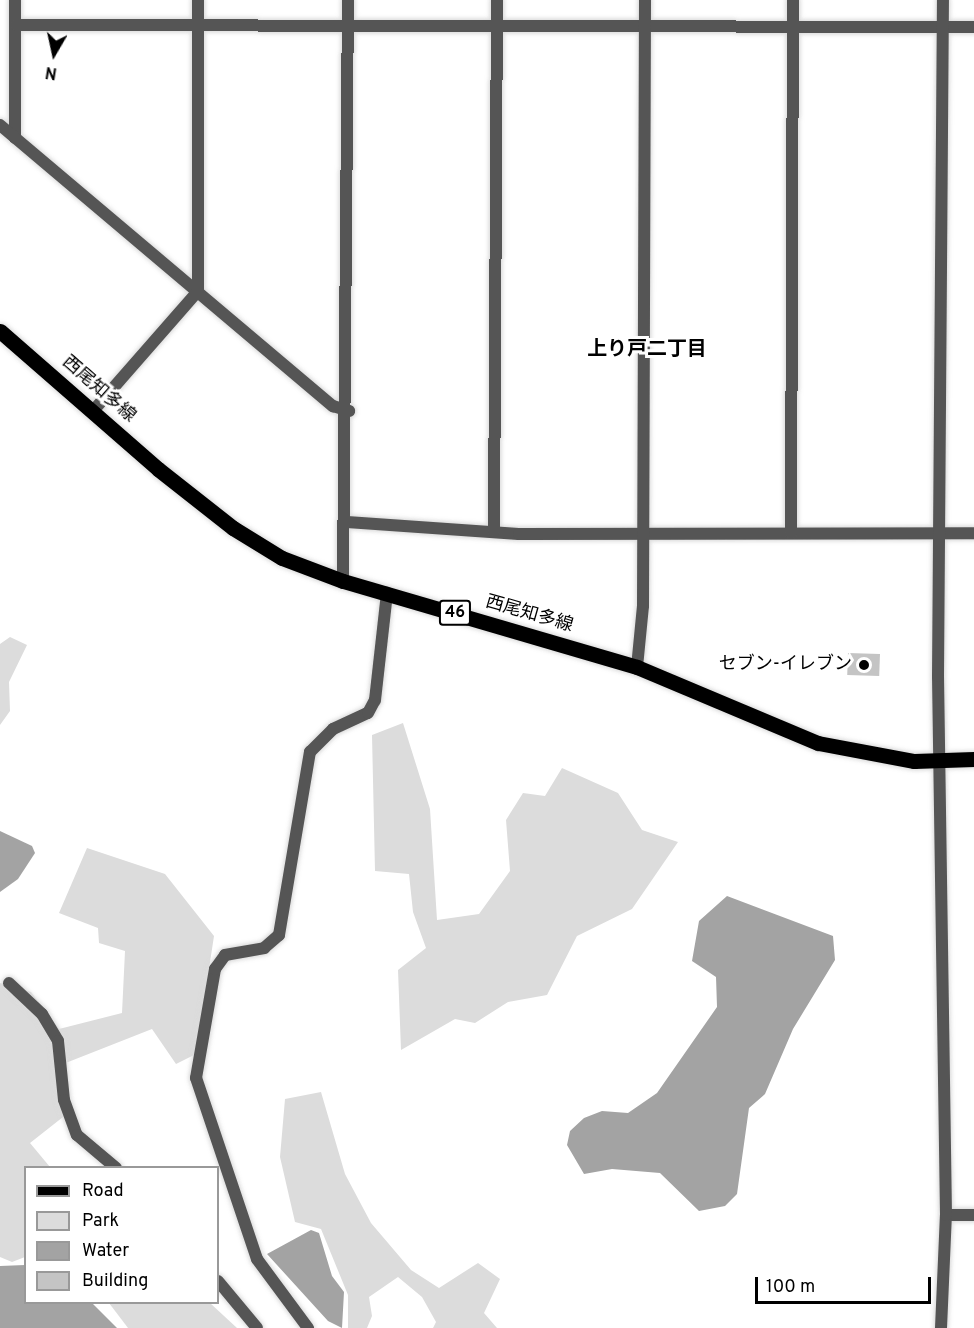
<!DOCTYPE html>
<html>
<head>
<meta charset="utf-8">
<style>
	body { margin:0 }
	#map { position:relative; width:974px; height:1328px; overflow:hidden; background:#fff; font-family:Overpass,"Noto Sans JP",sans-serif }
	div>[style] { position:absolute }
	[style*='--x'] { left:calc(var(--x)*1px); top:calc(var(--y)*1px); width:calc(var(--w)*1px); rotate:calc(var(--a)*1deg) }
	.green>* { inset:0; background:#dcdcdc }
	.water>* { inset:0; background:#a3a3a3 }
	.building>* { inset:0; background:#c4c4c4; transform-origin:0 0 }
	.roads { filter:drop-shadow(0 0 2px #dbdbdb) drop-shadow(0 0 2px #dbdbdb) }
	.minor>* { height:12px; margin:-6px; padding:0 6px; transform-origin:6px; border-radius:6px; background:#555 }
	.tertiary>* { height:12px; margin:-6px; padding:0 6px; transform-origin:6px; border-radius:6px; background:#555 }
	.primary>* { height:15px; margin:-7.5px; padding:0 7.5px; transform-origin:7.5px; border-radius:7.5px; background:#000 }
	.dots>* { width:16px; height:16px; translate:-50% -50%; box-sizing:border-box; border:3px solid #fff; border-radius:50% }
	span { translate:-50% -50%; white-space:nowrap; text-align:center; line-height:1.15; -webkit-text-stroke:6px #fff; paint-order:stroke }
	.shield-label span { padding:2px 4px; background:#fff; border:2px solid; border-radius:4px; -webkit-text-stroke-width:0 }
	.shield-label { font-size:16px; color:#000; font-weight:700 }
	.street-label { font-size:18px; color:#000 }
	.poi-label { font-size:18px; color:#000 }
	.right { translate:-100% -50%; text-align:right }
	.neighbourhood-label { font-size:20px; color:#000; font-weight:700 }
	.legend { position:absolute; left:24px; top:1166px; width:195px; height:138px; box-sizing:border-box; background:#fff; border:2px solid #999; margin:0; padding:8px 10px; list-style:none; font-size:18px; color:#000 }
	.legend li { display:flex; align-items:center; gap:12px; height:30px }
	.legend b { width:30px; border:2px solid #999 }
	.north { position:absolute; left:24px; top:24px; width:60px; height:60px; -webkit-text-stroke:4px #fff; paint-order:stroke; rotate:189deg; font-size:16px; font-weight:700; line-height:24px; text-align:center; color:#000 }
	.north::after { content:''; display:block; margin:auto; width:21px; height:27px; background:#000; clip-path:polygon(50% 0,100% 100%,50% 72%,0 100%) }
	.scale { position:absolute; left:755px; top:1277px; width:176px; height:27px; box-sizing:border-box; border:3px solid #000; border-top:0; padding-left:8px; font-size:18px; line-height:21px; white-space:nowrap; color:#000; -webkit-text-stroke:4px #fff; paint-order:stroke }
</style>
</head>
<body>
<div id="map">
	<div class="green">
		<div style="clip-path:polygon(10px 637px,27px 645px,9px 682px,10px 711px,0 725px,0 644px)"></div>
		<div style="clip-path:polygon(403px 723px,430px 809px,437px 920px,479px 914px,510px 871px,506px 820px,523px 793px,545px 796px,562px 768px,618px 793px,642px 830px,678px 842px,632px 909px,577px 936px,547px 995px,508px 1002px,475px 1023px,455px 1019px,401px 1050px,398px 970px,426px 948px,413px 912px,409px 874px,375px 871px,372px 735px)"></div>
		<div style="clip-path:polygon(87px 848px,165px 874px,214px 936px,196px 1054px,176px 1064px,152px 1029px,58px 1066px,63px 1117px,30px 1143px,50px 1167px,26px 1168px,25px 1257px,12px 1262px,0 1257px,0 983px,31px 992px,59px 1029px,122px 1013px,125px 951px,99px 943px,98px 928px,59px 913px)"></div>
		<div style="clip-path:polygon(321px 1092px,345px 1174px,371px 1223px,411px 1270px,439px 1288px,478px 1263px,500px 1279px,484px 1313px,497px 1328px,433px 1328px,436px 1322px,422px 1297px,398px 1277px,369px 1297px,372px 1316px,367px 1328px,348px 1328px,348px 1295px,321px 1229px,295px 1222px,280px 1157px,285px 1099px)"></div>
		<div style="clip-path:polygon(109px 1303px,210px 1303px,237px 1328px,128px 1328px)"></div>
	</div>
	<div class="water">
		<div style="clip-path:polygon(0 831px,32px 846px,35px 853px,18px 879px,0 892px)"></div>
		<div style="clip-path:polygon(727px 896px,833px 936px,835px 960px,793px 1029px,765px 1094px,749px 1108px,737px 1194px,725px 1206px,699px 1211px,660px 1173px,612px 1169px,584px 1174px,567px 1145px,570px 1131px,584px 1118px,602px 1111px,628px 1113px,657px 1093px,717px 1007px,716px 977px,692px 961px,699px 921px)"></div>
		<div style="clip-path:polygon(311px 1230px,319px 1233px,332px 1276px,344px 1292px,342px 1328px,328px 1321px,267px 1254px)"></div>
		<div style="clip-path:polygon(25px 1265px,26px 1302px,92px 1303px,117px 1328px,0 1328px,0 1266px)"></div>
	</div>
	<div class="building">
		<div style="left:848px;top:653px;width:32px;height:22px;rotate:2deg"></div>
	</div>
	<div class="roads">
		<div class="minor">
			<div style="--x:15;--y:0;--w:138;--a:90"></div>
			<div style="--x:16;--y:25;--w:958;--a:0.12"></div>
			<div style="--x:0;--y:125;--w:436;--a:40.2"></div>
			<div style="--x:333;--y:406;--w:17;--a:17"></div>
			<div style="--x:93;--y:411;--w:159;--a:-48.8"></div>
			<div style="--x:198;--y:291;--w:291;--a:-90"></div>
			<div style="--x:347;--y:522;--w:172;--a:4"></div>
			<div style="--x:519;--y:534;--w:455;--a:-0.1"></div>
			<div style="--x:494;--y:531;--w:531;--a:-89.68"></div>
			<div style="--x:791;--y:533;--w:533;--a:-89.79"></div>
			<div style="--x:343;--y:581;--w:581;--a:-89.51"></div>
			<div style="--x:637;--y:667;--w:61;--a:-84.4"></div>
			<div style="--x:643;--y:606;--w:606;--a:-89.81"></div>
			<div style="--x:9;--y:983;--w:45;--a:43.2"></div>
			<div style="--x:42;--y:1014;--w:31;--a:59"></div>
			<div style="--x:58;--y:1041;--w:59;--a:84.2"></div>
			<div style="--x:64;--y:1100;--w:37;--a:70"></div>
			<div style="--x:77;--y:1135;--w:51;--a:40.2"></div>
			<div style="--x:218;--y:1281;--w:61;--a:50.3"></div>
			<div style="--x:308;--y:1328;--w:86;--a:-126.5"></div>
			<div style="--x:257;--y:1259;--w:191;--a:-108.6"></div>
			<div style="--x:196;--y:1078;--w:111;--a:-80.1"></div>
			<div style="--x:215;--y:969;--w:17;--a:-54"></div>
			<div style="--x:225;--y:955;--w:40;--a:-10"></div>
			<div style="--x:264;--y:948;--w:20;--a:-41"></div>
			<div style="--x:279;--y:935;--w:186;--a:-80.4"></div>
			<div style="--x:310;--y:752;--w:33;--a:-45"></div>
			<div style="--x:333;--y:729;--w:38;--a:-25"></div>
			<div style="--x:368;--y:713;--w:15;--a:-62"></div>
			<div style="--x:375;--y:700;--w:108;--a:-83.6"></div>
		</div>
		<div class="tertiary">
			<div style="--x:946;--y:1215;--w:28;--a:0"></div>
			<div style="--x:941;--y:1328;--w:113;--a:-87.5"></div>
			<div style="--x:946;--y:1215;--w:539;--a:-90.85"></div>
			<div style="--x:938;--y:676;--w:676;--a:-89.58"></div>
		</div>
		<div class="primary">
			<div style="--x:0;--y:331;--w:210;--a:41.1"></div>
			<div style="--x:158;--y:469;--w:95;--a:38.2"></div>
			<div style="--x:233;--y:528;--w:57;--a:31.5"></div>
			<div style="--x:282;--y:558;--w:65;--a:20.7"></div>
			<div style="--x:343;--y:581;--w:306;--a:16.3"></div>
			<div style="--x:637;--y:667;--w:196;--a:22.8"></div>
			<div style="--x:818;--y:743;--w:98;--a:10.6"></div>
			<div style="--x:914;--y:761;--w:60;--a:-1.9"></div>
		</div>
	</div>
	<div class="dots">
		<div style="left:864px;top:665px;background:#000"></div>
	</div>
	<div class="shield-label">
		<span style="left:455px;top:613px">46</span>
	</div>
	<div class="street-label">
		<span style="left:98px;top:390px;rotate:41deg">西尾知多線</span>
		<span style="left:529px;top:615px;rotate:16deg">西尾知多線</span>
	</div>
	<div class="poi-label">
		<span class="right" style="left:852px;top:665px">セブン-イレブン</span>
	</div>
	<div class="neighbourhood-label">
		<span style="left:647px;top:350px">上り戸二丁目</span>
	</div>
	<ul class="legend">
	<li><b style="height:8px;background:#000"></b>Road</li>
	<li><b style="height:16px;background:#dcdcdc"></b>Park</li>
	<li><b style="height:16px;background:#a3a3a3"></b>Water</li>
	<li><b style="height:16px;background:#c4c4c4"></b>Building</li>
	</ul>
	<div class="north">N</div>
	<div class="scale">100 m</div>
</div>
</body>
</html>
